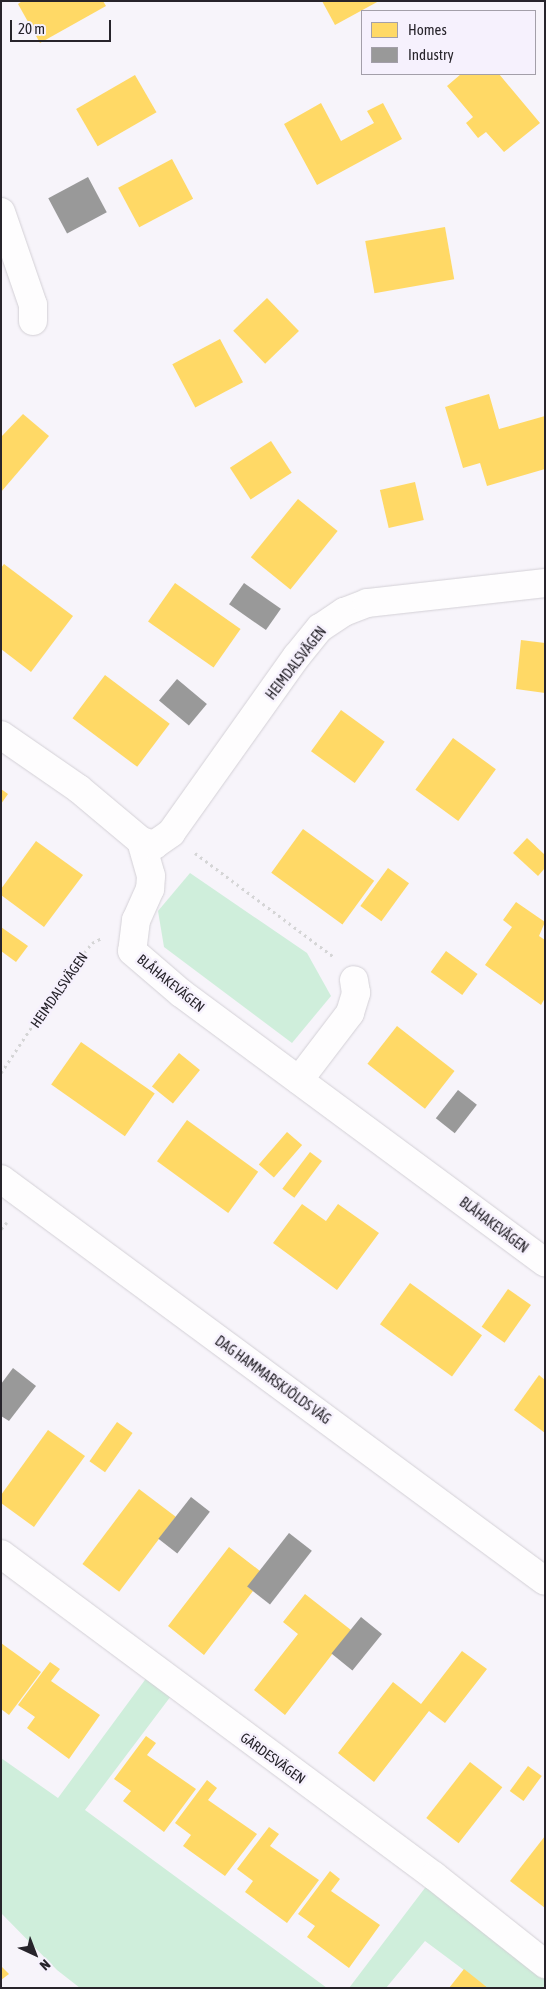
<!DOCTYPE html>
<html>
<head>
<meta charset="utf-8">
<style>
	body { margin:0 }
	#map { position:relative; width:546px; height:1989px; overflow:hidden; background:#f7f4fa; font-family:"Asap Condensed",sans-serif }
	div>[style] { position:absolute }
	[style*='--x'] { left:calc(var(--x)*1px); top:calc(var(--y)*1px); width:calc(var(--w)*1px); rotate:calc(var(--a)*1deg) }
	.green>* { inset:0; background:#cfeedb }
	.homes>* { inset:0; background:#ffd966; transform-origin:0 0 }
	.industry>* { inset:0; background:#999; transform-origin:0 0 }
	.path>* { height:3px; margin-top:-1.5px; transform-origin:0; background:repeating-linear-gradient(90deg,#d5d5d6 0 2.5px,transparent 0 6.5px) }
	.roads { filter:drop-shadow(0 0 1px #d3d0d6) drop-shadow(0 0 1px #d3d0d6) }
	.street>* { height:28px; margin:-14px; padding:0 14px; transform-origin:14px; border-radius:14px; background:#fefdfe }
	.secondary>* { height:28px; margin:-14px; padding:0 14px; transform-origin:14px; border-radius:14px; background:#fefdfe }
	span { translate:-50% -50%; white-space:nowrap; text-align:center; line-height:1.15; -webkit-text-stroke:5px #f6f1fd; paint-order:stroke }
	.street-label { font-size:14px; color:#27242b }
	.frame { position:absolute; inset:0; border:2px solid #27242b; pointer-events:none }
	.legend { position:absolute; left:361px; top:10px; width:175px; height:65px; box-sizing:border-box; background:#f6f1fd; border:1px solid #a39fa9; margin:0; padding:6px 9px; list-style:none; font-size:15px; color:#27242b }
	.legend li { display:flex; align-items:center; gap:10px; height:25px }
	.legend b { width:25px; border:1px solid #a39fa9 }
	.north { position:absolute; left:10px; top:1929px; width:50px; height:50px; -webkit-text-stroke:4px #f6f1fd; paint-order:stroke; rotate:137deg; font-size:14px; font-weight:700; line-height:20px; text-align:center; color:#27242b }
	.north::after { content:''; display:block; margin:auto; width:18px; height:22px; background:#27242b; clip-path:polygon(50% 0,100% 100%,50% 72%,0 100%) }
	.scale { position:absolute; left:10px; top:20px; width:101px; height:22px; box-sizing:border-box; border:2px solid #27242b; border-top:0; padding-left:6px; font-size:15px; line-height:18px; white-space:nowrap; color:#27242b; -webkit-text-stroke:4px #f6f1fd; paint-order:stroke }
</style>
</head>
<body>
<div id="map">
	<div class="green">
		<div style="clip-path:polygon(190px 873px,307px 953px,331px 996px,292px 1043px,164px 947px,158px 911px)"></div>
		<div style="clip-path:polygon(153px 1669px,177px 1688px,85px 1810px,327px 1988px,80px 1988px,57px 1970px,1px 1913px,1px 1758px,58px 1798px)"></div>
		<div style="clip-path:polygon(434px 1876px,545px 1964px,545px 1988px,488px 1988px,425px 1941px,386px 1988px,349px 1988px)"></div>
	</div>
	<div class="homes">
		<div style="clip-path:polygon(22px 1px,103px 1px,106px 6px,40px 43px,18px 4px)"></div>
		<div style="clip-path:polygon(322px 1px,379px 1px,335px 25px)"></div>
		<div style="clip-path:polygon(461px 74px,499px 74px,540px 123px,504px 152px,486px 132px,478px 138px,466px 123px,473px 117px,447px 86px)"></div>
		<div style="left:135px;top:75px;width:43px;height:68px;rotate:60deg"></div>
		<div style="clip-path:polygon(321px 103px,341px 141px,374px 123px,367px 111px,383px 103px,402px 139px,317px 185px,284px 124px)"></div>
		<div style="left:172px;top:159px;width:45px;height:61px;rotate:62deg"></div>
		<div style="left:445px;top:227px;width:53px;height:81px;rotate:80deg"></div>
		<div style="left:267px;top:298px;width:46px;height:47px;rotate:46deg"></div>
		<div style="left:220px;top:339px;width:49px;height:54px;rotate:62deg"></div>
		<div style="clip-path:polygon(489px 394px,499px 429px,545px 416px,545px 469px,487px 486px,480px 463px,463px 468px,445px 407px)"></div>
		<div style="clip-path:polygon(23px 414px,49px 436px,1px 492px,1px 437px)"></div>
		<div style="left:271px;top:441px;width:38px;height:49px;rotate:57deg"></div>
		<div style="left:415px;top:482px;width:39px;height:36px;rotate:77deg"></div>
		<div style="left:298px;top:499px;width:51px;height:75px;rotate:39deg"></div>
		<div style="clip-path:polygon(4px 564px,73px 616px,31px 672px,1px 649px,1px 568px)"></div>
		<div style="left:175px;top:583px;width:80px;height:47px;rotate:35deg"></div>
		<div style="clip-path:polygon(521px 640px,545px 643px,545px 693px,516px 689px)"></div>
		<div style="left:105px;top:675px;width:81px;height:54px;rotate:37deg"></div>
		<div style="left:341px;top:710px;width:54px;height:51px;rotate:36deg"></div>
		<div style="left:453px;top:738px;width:53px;height:64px;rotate:36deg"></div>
		<div style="clip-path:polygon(1px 789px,8px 794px,1px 804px)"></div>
		<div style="left:303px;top:829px;width:88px;height:54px;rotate:36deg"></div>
		<div style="clip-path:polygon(527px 838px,545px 855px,545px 868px,538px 876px,513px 853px)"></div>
		<div style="clip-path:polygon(36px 841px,83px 875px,44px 927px,1px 895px,1px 889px)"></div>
		<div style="left:388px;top:868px;width:26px;height:47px;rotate:36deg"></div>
		<div style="clip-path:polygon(516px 902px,545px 922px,539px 936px,545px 940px,545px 998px,541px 1005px,485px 965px,512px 927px,503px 920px)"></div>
		<div style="clip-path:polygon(1px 927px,28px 946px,16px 962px,1px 951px)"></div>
		<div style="left:446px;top:951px;width:39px;height:26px;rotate:36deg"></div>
		<div style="left:397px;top:1026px;width:73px;height:48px;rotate:38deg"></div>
		<div style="left:81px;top:1042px;width:90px;height:52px;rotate:35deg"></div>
		<div style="left:179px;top:1053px;width:27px;height:43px;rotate:39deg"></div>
		<div style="left:187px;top:1120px;width:88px;height:51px;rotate:36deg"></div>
		<div style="left:287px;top:1132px;width:20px;height:43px;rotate:41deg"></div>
		<div style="left:310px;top:1152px;width:15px;height:46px;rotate:37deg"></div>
		<div style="clip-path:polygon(302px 1204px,326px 1221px,338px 1204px,379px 1233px,337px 1290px,273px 1243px)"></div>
		<div style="left:410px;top:1283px;width:89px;height:51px;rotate:36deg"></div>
		<div style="left:508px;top:1289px;width:28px;height:46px;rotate:35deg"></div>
		<div style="clip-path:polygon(539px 1375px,545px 1380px,545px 1433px,514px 1410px)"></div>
		<div style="left:117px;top:1422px;width:19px;height:48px;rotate:35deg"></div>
		<div style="clip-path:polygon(48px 1430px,85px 1456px,34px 1527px,1px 1503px,1px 1495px)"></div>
		<div style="left:139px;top:1489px;width:46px;height:94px;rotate:37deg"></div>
		<div style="clip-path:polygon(229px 1547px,260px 1571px,248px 1587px,253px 1591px,204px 1655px,168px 1626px)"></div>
		<div style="clip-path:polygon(305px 1594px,351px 1630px,285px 1715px,254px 1690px,298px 1634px,283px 1622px)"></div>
		<div style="clip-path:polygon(1px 1643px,41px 1672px,9px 1715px,1px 1709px)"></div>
		<div style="clip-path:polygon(462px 1651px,487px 1669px,445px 1723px,429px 1711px,374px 1782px,338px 1753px,393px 1682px,421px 1704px)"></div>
		<div style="clip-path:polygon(50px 1662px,60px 1669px,51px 1681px,100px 1715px,69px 1759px,27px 1728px,35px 1717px,18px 1705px)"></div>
		<div style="clip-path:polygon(146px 1736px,156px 1743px,147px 1755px,196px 1789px,164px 1832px,123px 1801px,131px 1791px,114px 1779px)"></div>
		<div style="left:470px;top:1762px;width:41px;height:71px;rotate:38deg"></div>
		<div style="left:528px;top:1766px;width:17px;height:31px;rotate:36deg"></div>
		<div style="clip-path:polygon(207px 1780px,217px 1788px,208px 1800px,257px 1834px,225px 1876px,183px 1846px,191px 1835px,175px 1823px)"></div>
		<div style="clip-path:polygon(269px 1827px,279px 1834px,270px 1846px,319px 1880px,287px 1923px,245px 1892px,253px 1881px,237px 1869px)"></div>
		<div style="clip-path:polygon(545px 1836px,545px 1908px,510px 1881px)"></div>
		<div style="clip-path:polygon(330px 1871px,340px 1879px,331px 1891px,380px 1925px,349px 1968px,307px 1937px,315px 1926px,298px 1914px)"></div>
		<div style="clip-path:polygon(1px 1966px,9px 1974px,1px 1980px)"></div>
		<div style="clip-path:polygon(464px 1969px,488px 1988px,449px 1988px)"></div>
	</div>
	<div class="industry">
		<div style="left:88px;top:177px;width:40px;height:45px;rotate:62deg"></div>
		<div style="left:244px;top:583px;width:45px;height:26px;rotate:35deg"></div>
		<div style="left:177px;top:679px;width:39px;height:28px;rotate:40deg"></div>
		<div style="left:458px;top:1090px;width:24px;height:36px;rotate:38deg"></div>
		<div style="clip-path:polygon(13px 1368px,36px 1386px,9px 1421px,1px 1416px,1px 1384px)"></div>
		<div style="left:191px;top:1497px;width:24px;height:53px;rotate:38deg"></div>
		<div style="left:289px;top:1533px;width:29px;height:68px;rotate:38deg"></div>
		<div style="left:361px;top:1617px;width:27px;height:47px;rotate:39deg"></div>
	</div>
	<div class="path">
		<div style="--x:195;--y:853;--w:174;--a:36.8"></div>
		<div style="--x:1;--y:1073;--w:114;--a:-56.4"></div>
		<div style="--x:64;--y:978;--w:45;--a:-51.3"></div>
		<div style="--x:92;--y:943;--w:11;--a:-27"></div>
		<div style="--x:1;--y:1229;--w:9;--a:-49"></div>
	</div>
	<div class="roads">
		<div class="street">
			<div style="--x:1;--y:212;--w:98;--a:71"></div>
			<div style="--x:33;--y:305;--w:16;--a:90"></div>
			<div style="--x:1;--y:735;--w:95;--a:34.7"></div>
			<div style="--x:79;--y:789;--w:81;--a:40"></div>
			<div style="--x:141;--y:841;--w:36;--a:74"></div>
			<div style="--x:151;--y:876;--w:13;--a:94"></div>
			<div style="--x:150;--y:889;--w:34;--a:114"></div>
			<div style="--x:136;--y:920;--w:31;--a:97"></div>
			<div style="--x:132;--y:951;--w:65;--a:40.6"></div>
			<div style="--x:181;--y:993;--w:453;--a:36.5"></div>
			<div style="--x:141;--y:841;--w:14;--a:17"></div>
			<div style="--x:154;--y:845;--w:21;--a:-35"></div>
			<div style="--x:171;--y:833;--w:217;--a:-54.6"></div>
			<div style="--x:297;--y:656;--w:36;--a:-51"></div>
			<div style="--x:320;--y:628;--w:29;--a:-34"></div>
			<div style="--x:344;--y:612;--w:25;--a:-21"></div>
			<div style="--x:367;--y:603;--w:179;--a:-6.4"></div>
			<div style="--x:299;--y:1080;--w:84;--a:-52.7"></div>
			<div style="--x:350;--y:1013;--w:21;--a:-73"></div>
			<div style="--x:356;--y:993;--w:13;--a:-99"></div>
			<div style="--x:1;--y:1554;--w:540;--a:36.64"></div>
			<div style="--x:434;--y:1876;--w:142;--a:38.4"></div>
		</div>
		<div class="secondary">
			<div style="--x:1;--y:1179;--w:676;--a:36.46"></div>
		</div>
	</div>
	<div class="street-label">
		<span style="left:296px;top:663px;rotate:-52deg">HEIMDALSVÄGEN</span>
		<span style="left:171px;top:983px;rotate:39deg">BLÅHAKEVÄGEN</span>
		<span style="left:59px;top:990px;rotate:-55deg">HEIMDALSVÄGEN</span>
		<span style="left:494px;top:1225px;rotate:37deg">BLÅHAKEVÄGEN</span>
		<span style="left:273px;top:1380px;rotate:36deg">DAG HAMMARSKJÖLDS VÄG</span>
		<span style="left:273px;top:1758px;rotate:36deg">GÄRDESVÄGEN</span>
	</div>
	<div class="frame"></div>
	<ul class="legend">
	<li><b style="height:14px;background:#ffd966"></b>Homes</li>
	<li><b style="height:14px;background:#999"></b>Industry</li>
	</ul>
	<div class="north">N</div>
	<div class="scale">20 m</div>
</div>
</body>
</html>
